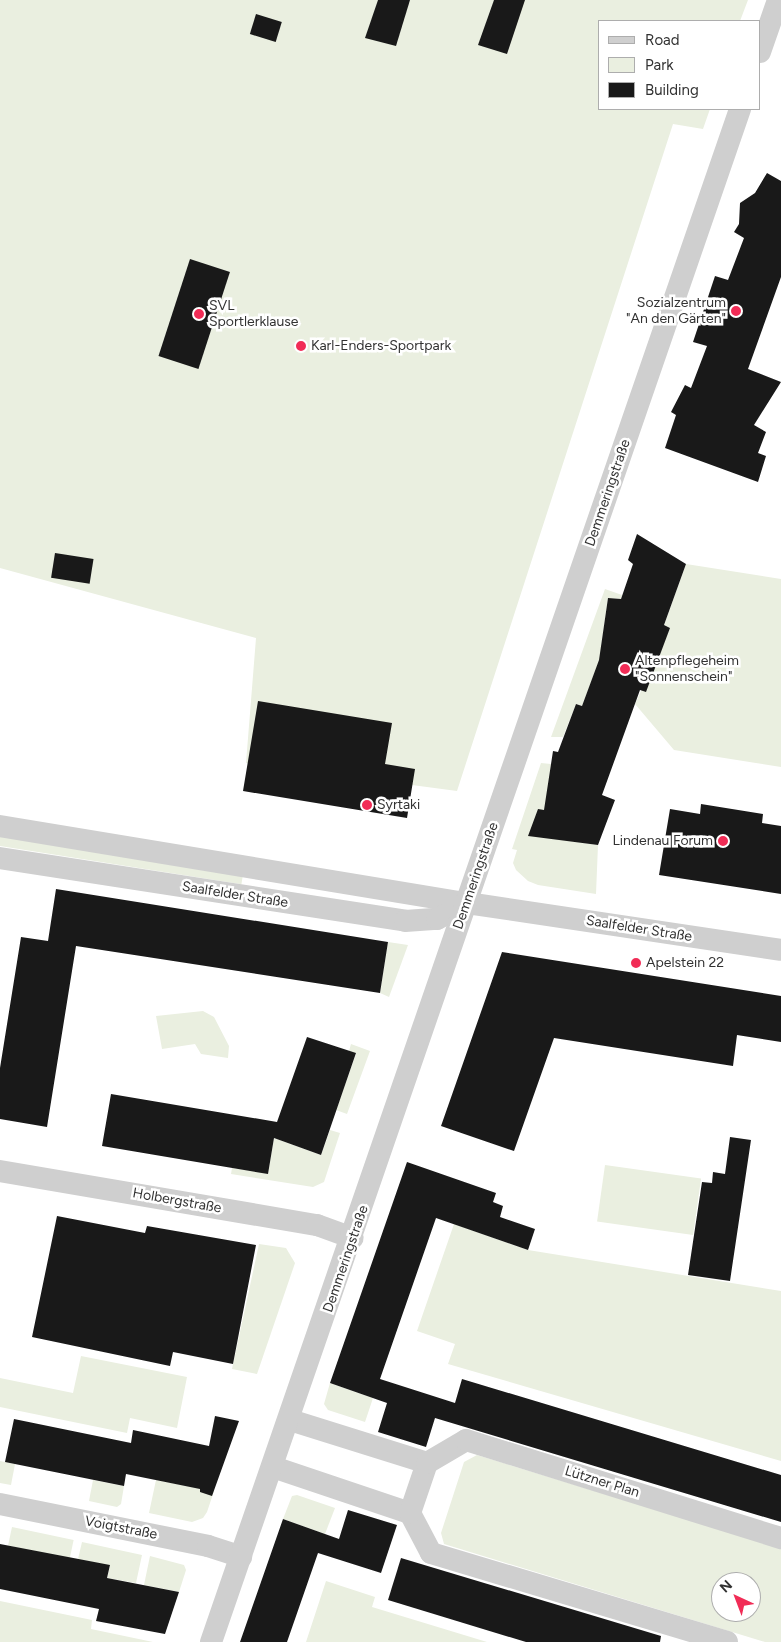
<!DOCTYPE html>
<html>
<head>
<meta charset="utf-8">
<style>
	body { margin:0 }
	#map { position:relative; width:781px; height:1642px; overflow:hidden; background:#fff; font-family:Figtree,sans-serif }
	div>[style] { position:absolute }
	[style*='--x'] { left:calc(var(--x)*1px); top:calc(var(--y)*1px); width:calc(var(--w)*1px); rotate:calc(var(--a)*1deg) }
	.green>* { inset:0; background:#eaefe0; transform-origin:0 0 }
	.building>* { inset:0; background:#191919; transform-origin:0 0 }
	.minor>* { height:22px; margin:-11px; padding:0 11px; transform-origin:11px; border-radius:11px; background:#cfcfcf }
	.dots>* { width:14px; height:14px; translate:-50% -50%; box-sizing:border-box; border:2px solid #fff; border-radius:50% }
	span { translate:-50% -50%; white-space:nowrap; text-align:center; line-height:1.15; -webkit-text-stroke:5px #fff; paint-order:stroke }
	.poi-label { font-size:14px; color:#323232 }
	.right { translate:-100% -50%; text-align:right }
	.left { translate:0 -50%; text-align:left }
	.street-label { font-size:14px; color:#323232 }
	.legend { position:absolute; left:598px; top:20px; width:162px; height:90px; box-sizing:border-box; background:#fff; border:1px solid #adadad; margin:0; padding:6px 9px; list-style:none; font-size:15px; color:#323232 }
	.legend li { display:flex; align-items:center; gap:10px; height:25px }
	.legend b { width:25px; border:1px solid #adadad }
	.north { position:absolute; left:711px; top:1572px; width:50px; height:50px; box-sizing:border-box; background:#fff; border:1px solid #adadad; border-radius:50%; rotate:317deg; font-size:14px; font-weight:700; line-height:20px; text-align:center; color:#323232 }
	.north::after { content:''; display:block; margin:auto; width:18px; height:22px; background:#f12c56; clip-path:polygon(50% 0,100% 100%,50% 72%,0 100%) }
</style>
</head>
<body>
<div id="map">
	<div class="green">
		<div style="clip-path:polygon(0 0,748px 0,740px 21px,600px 21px,600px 109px,710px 109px,703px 129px,673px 124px,457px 791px,246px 763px,256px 638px,0 568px)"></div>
		<div style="clip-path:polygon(686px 564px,781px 579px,781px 767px,674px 750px,635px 704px,670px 628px,664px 625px)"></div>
		<div style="clip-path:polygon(605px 589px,622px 595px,621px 599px,608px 598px,601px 647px,604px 648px,582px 706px,576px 704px,563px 737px,551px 737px)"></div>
		<div style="clip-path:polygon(541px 763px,551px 764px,545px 811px,529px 835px,598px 845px,596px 894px,538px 885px,528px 881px,516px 870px,513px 863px,517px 850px,512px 849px)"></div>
		<div style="left:0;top:836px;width:246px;height:10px;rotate:9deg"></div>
		<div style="clip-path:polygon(388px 942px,408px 945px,389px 997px,380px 993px)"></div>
		<div style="clip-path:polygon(203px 1011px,214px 1017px,229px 1046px,228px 1058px,201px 1054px,195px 1044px,162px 1049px,156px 1016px)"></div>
		<div style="clip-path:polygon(351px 1044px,370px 1051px,347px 1114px,336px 1110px,356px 1054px,349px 1051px)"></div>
		<div style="clip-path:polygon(330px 1130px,340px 1133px,324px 1182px,313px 1187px,231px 1174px,232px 1168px,268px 1173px,274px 1138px,321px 1155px)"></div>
		<div style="left:605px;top:1165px;width:97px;height:57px;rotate:8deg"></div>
		<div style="clip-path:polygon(454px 1224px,528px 1250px,781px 1291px,781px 1461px,448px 1364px,455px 1344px,417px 1331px)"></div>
		<div style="clip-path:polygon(259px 1244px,286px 1248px,295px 1263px,257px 1374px,232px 1369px)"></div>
		<div style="clip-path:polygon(81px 1356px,187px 1377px,177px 1428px,130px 1418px,127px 1433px,0 1407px,0 1378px,73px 1393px)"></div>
		<div style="clip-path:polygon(330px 1383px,373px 1398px,365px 1422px,328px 1410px,324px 1404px)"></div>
		<div style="clip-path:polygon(evenodd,477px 1455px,781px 1548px,781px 1642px,765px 1642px,444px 1544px,441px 1533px,464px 1462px,477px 1455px,721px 1582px,751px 1582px,751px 1612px,721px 1612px,721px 1582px)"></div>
		<div style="clip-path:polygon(0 1461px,15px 1464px,11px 1485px,0 1483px)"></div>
		<div style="clip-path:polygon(93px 1480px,124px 1486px,121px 1504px,117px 1507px,89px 1501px)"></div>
		<div style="clip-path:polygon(156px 1480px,214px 1491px,207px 1512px,203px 1518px,192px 1522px,149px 1513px)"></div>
		<div style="clip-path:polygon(297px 1495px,335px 1508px,325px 1534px,283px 1519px,292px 1496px)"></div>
		<div style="left:12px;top:1527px;width:63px;height:19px;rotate:12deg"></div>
		<div style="clip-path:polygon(82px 1542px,142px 1555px,136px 1583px,107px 1578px,110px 1566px,78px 1559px)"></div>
		<div style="clip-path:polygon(150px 1556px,184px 1565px,186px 1570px,179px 1592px,144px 1585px)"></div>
		<div style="clip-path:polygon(326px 1581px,375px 1597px,372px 1607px,487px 1642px,306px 1642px)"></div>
		<div style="clip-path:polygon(0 1601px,92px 1620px,91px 1629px,153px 1642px,0 1642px)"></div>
	</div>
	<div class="building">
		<div style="clip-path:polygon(378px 0,410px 0,396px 46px,365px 38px)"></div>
		<div style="clip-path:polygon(494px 0,525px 0,507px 54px,478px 45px)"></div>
		<div style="left:256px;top:14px;width:27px;height:21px;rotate:17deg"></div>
		<div style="clip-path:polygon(767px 173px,781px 181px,781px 277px,748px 369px,781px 382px,754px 425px,766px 432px,758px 453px,766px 456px,758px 482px,665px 448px,676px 415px,671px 412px,685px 385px,691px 388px,707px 346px,693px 342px,715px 276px,728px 280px,744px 238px,734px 232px,739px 224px,740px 203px,755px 193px)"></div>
		<div style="left:190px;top:259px;width:42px;height:102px;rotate:18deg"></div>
		<div style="clip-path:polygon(637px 534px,686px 564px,664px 625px,670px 628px,646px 692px,640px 690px,602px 795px,615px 800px,598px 845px,528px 836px,538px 809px,544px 810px,553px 751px,558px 752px,576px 704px,582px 706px,599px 660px,608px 598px,621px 599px,633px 564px,628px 560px)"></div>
		<div style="left:55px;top:553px;width:39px;height:25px;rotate:9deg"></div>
		<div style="clip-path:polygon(258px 701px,392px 723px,385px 764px,415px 769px,407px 818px,243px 791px)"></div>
		<div style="clip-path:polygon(701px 804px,763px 814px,762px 823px,781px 826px,781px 894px,659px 875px,670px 809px,700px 814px)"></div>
		<div style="clip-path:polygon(56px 889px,388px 942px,380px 993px,76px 946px,47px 1127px,0 1119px,0 1068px,21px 937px,48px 941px)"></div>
		<div style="clip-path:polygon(502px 952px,781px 996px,781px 1042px,737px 1035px,733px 1066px,554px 1038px,514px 1151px,441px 1126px)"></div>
		<div style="clip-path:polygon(307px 1037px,356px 1053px,321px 1155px,274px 1138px,268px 1174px,102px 1146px,111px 1094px,277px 1122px)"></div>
		<div style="clip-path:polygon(730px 1137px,751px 1140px,730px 1281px,688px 1275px,702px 1182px,712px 1183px,713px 1172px,725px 1174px)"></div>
		<div style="clip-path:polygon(407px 1162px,496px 1193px,493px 1202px,503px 1206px,500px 1217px,535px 1229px,528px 1250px,436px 1218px,380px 1379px,455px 1403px,462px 1379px,781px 1475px,781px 1522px,435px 1418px,426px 1447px,378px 1432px,387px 1403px,330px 1383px)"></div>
		<div style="clip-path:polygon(57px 1216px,145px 1233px,147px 1226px,256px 1245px,233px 1364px,173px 1352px,170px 1366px,32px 1337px)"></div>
		<div style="clip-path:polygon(215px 1416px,239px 1421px,212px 1496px,200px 1492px,200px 1489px,126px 1474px,124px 1486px,5px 1462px,14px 1419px,131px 1443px,133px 1430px,209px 1446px)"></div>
		<div style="clip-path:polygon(348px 1510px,397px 1525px,381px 1573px,318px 1553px,287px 1642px,240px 1642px,283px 1519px,339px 1539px)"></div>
		<div style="clip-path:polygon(0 1544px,110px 1565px,107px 1578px,179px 1592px,165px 1634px,96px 1621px,99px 1609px,0 1589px)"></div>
		<div style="clip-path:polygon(401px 1558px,661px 1636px,660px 1642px,526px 1642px,388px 1600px)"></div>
	</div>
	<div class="minor">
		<div style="--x:760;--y:52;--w:55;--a:-70.9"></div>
		<div style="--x:0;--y:826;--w:473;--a:9.4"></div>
		<div style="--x:467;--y:903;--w:317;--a:8.5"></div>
		<div style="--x:0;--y:858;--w:410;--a:8.8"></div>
		<div style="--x:405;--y:921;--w:32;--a:-4"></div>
		<div style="--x:437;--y:919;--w:34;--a:-28"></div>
		<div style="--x:0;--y:1171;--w:322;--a:9.7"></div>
		<div style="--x:317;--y:1225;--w:38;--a:20"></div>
		<div style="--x:290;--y:1420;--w:144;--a:17.4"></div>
		<div style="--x:273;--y:1467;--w:145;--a:18.6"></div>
		<div style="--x:410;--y:1513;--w:45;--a:62.3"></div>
		<div style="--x:431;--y:1553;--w:309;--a:16.7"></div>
		<div style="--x:0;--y:1504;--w:212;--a:11.4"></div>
		<div style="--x:208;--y:1546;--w:35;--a:18"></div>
		<div style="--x:410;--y:1513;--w:53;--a:-71.2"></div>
		<div style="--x:427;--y:1463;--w:45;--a:-30.5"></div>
		<div style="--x:466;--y:1440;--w:330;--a:17.3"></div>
		<div style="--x:211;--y:1642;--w:1622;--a:-70.96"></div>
	</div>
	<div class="dots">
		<div style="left:736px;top:311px;background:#f12c56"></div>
		<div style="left:199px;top:314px;background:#f12c56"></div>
		<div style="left:301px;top:346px;background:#f12c56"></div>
		<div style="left:625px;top:669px;background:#f12c56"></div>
		<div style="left:367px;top:805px;background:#f12c56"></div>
		<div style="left:723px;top:841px;background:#f12c56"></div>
		<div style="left:636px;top:963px;background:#f12c56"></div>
	</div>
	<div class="poi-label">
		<span class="right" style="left:726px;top:311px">Sozialzentrum<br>"An den Gärten"</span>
		<span class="left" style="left:209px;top:314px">SVL<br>Sportlerklause</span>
		<span class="left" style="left:311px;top:346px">Karl-Enders-Sportpark</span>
		<span class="left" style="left:635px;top:669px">Altenpflegeheim<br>"Sonnenschein"</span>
		<span class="left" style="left:377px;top:805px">Syrtaki</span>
		<span class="right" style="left:713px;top:841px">Lindenau Forum</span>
		<span class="left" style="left:646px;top:963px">Apelstein 22</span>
	</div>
	<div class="street-label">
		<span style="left:608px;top:493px;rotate:-71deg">Demmeringstraße</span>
		<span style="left:476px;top:876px;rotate:-71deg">Demmeringstraße</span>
		<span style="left:235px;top:895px;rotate:9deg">Saalfelder Straße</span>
		<span style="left:639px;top:929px;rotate:9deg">Saalfelder Straße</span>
		<span style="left:177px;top:1201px;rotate:10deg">Holbergstraße</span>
		<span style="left:346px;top:1259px;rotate:-71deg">Demmeringstraße</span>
		<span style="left:602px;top:1482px;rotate:17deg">Lützner Plan</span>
		<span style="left:121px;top:1528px;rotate:11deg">Voigtstraße</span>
	</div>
	<ul class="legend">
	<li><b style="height:6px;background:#cfcfcf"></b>Road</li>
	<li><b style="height:14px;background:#eaefe0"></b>Park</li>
	<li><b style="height:14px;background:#191919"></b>Building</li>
	</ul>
	<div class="north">N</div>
</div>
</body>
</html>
